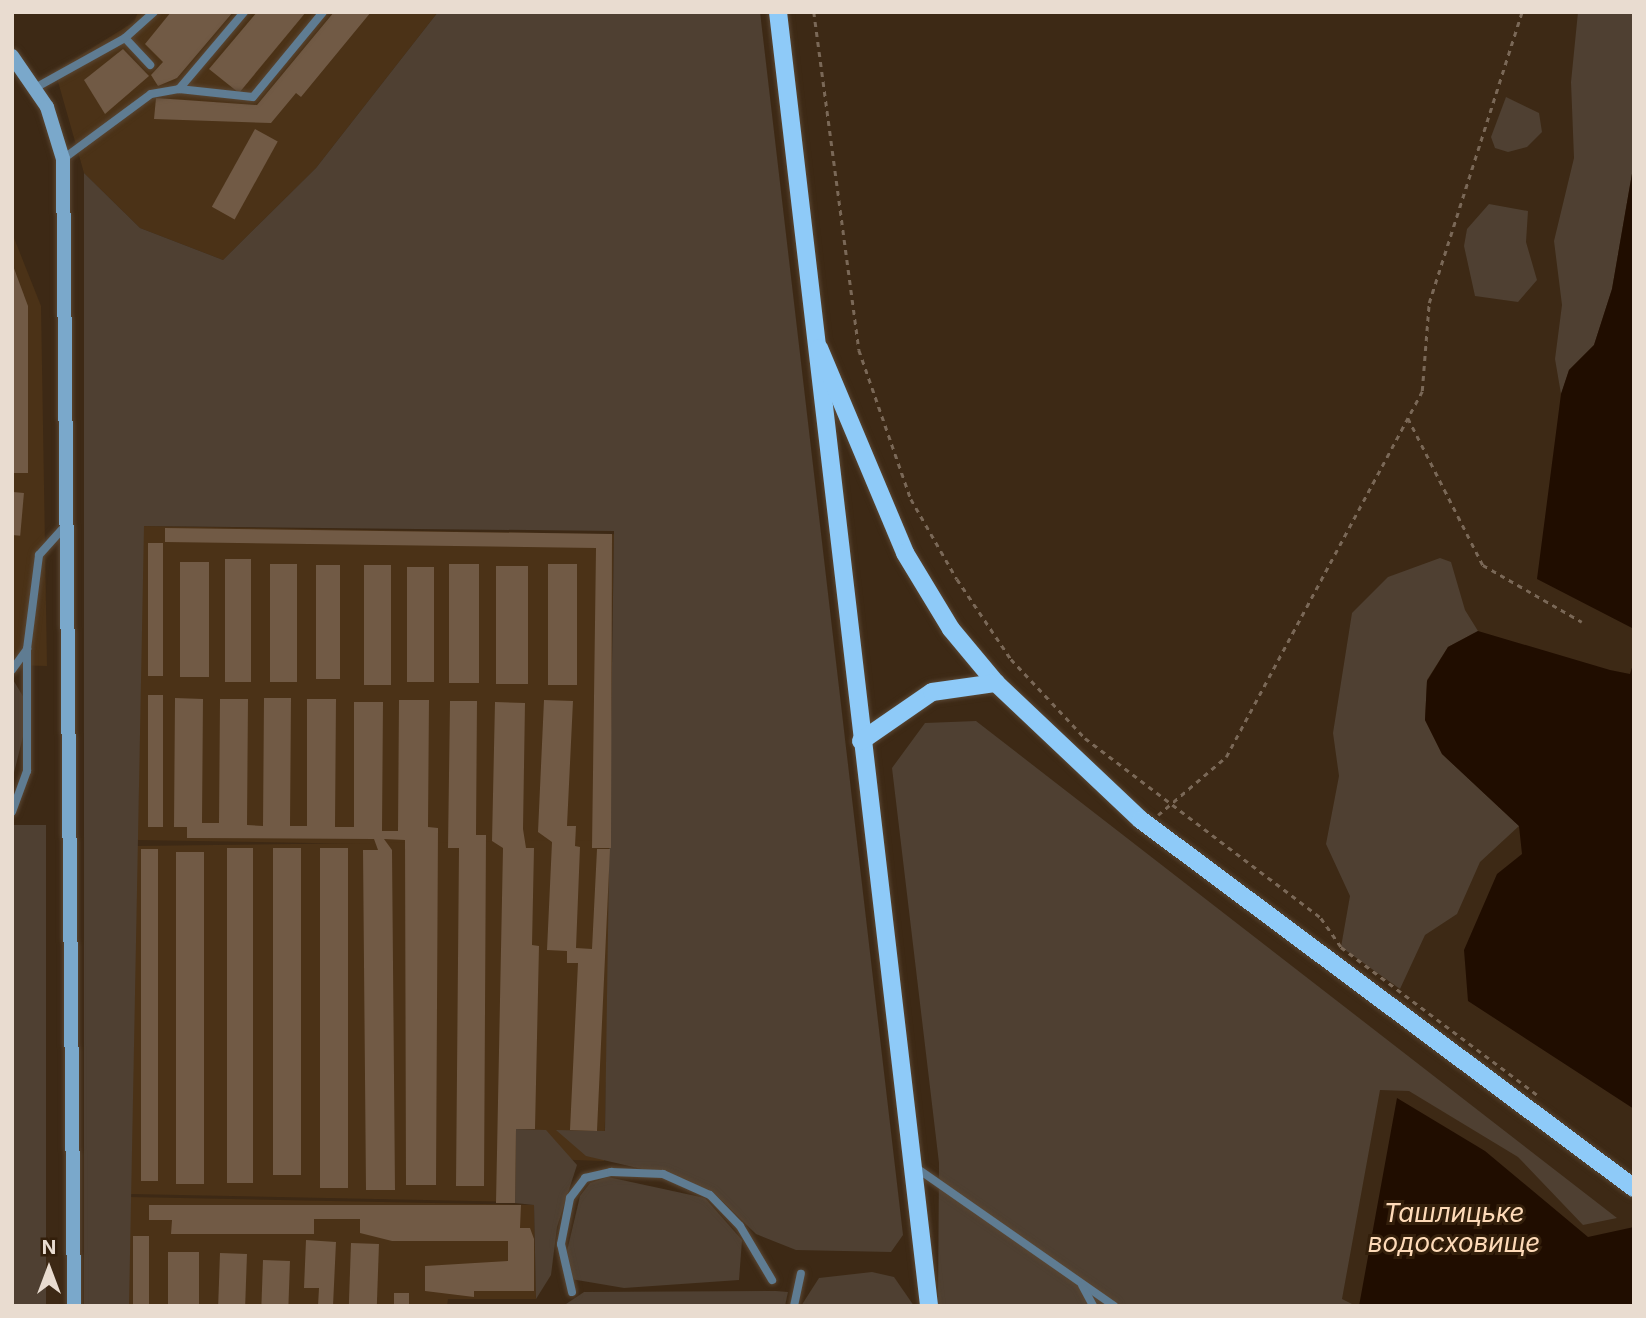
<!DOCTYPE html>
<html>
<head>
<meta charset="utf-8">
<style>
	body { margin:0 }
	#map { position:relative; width:1646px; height:1318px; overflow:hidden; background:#3d2915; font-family:Inter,sans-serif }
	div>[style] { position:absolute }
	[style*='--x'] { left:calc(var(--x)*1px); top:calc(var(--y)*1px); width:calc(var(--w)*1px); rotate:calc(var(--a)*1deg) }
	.built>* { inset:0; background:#4b3217; transform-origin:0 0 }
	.green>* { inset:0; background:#4f4032; transform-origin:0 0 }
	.water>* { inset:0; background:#200d00 }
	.building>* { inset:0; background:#715a45; transform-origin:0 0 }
	.path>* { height:2.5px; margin-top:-1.25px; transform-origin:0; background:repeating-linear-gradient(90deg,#7a6857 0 5px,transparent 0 10px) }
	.roads { filter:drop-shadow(0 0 2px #594633) drop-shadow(0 0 2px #594633) }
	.lane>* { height:8px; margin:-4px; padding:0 4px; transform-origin:4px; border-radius:4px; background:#5f7c92 }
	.secondary>* { height:14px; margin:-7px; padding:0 7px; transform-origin:7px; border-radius:7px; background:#7aa8cb }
	.primary>* { height:18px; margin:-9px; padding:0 9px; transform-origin:9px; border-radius:9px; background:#8ecaf8 }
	span { translate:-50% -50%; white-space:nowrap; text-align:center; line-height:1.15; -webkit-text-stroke:6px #331f0b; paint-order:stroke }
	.water-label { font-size:26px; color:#fedab8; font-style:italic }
	.frame { position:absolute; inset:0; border:14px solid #e9dcd0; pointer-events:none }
	.north { position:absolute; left:14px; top:1234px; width:70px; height:70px; -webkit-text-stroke:5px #331f0b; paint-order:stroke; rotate:0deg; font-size:19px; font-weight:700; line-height:28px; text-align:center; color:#e9dcd0 }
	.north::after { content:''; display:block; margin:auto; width:24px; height:32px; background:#e9dcd0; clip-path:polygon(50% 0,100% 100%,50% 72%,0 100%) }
</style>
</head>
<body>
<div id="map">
	<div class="built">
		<div style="clip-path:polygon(138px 12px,438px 12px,316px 168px,223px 260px,140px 228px,84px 173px,55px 71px,134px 22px)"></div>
		<div style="clip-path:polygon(12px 233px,41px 306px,47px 666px,12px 665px)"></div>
		<div style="left:143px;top:526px;width:471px;height:314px;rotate:1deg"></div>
		<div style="clip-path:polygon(612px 840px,604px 1161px,518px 1158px,517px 1202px,130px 1194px,136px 846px)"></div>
		<div style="clip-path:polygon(129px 1197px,534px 1205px,536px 1299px,448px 1299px,447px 1306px,129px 1306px)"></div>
	</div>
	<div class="green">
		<div style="clip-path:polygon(438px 12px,760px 12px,903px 1235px,891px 1252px,796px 1250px,756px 1234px,717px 1196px,685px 1179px,586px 1156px,556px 1130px,605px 1131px,614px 531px,144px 526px,129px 1306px,84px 1306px,84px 173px,140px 228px,223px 260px,316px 168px)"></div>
		<div style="clip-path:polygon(1578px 12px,1634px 12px,1634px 162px,1612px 289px,1594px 345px,1569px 370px,1561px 394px,1555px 359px,1562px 305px,1554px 241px,1574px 158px,1571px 82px)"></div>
		<div style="clip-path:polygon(1506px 97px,1539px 113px,1542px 132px,1527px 147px,1508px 152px,1495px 148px,1491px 137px)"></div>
		<div style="clip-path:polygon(1489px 204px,1528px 211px,1526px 242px,1537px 280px,1518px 302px,1475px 296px,1464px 246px,1467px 229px)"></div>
		<div style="clip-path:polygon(1440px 558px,1451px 562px,1465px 610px,1478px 631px,1448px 647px,1427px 680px,1425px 720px,1442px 754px,1519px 826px,1480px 862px,1457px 914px,1425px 935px,1400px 989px,1341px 947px,1350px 896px,1326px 844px,1339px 776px,1333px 733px,1352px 613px,1388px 577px)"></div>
		<div style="clip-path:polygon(12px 678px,30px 708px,12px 781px)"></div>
		<div style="clip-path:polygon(976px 721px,1617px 1218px,1583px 1225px,1518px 1157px,1409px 1091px,1380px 1090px,1342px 1299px,1356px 1306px,938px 1306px,939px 1163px,892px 768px,925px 723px)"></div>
		<div style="left:46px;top:825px;width:481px;height:35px;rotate:90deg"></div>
		<div style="clip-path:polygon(516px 1129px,546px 1130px,577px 1165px,557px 1227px,551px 1275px,536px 1299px,534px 1205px,515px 1203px)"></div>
		<div style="clip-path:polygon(608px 1177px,705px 1198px,742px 1240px,739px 1280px,624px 1288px,571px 1279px,567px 1251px,580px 1196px,590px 1183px)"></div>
		<div style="clip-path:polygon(872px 1272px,894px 1277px,914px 1306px,801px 1306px,819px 1278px)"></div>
		<div style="clip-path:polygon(776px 1291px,788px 1292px,785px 1306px,563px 1306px,584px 1292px)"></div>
	</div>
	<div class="water">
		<div style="clip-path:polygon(1634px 162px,1634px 629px,1537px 579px,1561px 394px,1569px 370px,1594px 345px,1612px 289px)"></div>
		<div style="clip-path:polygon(1478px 631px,1610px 670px,1630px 674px,1634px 661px,1634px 1109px,1468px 1001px,1464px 950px,1497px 874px,1522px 854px,1519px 826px,1442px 754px,1425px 720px,1427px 681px,1448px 647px)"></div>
		<div style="clip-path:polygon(1397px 1098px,1485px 1151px,1588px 1237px,1634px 1227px,1634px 1306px,1359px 1306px)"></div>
	</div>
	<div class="building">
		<div style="clip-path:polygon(171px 12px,233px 12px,177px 78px,158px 86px,151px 75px,163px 62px,145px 44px)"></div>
		<div style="clip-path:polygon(257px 12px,306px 12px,239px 93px,209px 69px)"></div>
		<div style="clip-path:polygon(334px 12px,371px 12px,301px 97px,296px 93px,271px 123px,154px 119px,156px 98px,257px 105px)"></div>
		<div style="clip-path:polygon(123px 49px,149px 76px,105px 114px,84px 80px)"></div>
		<div style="left:255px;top:129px;width:26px;height:89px;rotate:29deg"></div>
		<div style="clip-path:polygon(12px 263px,28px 306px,28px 473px,12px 473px)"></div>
		<div style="left:13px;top:492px;width:11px;height:43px;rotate:5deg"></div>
		<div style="clip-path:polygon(165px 528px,612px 534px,611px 848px,592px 848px,596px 548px,165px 542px)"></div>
		<div style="left:148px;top:543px;width:15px;height:133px"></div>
		<div style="left:225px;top:559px;width:26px;height:123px"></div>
		<div style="left:180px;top:562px;width:29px;height:115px"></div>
		<div style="left:270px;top:564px;width:27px;height:118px"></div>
		<div style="left:449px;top:564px;width:30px;height:119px"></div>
		<div style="left:548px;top:564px;width:29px;height:121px"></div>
		<div style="left:316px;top:565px;width:24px;height:114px"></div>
		<div style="left:364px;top:565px;width:27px;height:120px"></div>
		<div style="left:496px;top:566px;width:32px;height:118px"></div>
		<div style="left:407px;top:567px;width:27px;height:115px"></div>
		<div style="left:148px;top:695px;width:15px;height:132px"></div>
		<div style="clip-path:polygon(175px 698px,203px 699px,202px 823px,219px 823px,220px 699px,248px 699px,247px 825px,263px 826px,264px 698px,291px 698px,290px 826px,307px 826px,307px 699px,336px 699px,335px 827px,354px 827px,354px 702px,383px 702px,382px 831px,398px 831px,399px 700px,429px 700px,428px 827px,438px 828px,436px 1185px,406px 1185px,405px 840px,384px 839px,392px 850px,395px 1190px,366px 1190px,363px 850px,378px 850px,374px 839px,187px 838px,187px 827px,174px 827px)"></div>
		<div style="clip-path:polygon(544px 700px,573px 701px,567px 826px,576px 826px,575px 846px,580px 847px,576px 948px,592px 949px,597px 849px,610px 849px,597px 1131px,570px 1130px,578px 963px,567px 963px,567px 951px,547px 950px,552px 842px,538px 832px)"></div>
		<div style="clip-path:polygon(450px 701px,477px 701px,476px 835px,486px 835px,484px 1186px,456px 1186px,459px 848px,448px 848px)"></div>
		<div style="clip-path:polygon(495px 702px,525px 703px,523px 829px,526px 848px,534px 848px,532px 945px,539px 946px,535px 1129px,516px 1129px,515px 1203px,496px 1203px,503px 848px,492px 841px)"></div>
		<div style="left:227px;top:848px;width:26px;height:335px"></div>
		<div style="left:273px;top:848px;width:28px;height:327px"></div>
		<div style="left:320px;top:848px;width:28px;height:340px"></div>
		<div style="left:141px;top:849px;width:17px;height:332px"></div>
		<div style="left:176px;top:852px;width:28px;height:332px"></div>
		<div style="clip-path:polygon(149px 1205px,521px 1205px,520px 1228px,530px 1228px,534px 1239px,534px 1291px,474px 1291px,474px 1297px,425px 1291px,425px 1266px,508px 1261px,508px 1241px,392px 1241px,360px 1233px,360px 1219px,314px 1219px,314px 1234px,171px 1234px,172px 1220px,149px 1220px)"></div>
		<div style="left:133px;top:1236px;width:16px;height:70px"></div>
		<div style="clip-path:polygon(306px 1240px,336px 1242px,333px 1306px,318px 1306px,319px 1288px,304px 1288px)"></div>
		<div style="left:351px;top:1243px;width:28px;height:63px;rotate:2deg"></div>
		<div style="left:168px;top:1252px;width:31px;height:54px"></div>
		<div style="left:220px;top:1253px;width:27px;height:53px;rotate:2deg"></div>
		<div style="left:263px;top:1260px;width:27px;height:46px;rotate:2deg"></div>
		<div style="left:394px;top:1293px;width:15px;height:13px"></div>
	</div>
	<div class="path">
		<div style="--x:814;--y:12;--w:341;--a:82.4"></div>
		<div style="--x:859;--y:350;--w:158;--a:70.8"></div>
		<div style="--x:911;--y:499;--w:92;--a:60.1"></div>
		<div style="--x:957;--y:579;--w:97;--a:56"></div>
		<div style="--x:1011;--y:659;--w:108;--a:46.9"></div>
		<div style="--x:1085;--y:738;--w:297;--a:37.3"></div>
		<div style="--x:1321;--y:918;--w:35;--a:55"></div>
		<div style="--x:1341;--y:947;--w:248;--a:37"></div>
		<div style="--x:1408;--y:418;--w:165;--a:63"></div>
		<div style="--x:1483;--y:565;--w:114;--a:29.9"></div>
		<div style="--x:1158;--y:815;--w:89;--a:-40.5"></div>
		<div style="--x:1226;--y:757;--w:415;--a:-61.8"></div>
		<div style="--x:1422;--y:391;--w:88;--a:-85.5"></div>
		<div style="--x:1429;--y:303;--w:305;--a:-72.3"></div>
	</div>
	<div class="roads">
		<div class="lane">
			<div style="--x:125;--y:38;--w:37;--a:47"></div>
			<div style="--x:35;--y:88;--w:103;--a:-29.1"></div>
			<div style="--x:125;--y:38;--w:39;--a:-42"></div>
			<div style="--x:179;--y:89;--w:74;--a:6.2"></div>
			<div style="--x:253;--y:97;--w:110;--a:-50.5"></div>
			<div style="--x:63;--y:159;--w:109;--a:-36.5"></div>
			<div style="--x:151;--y:94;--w:28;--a:-10"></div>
			<div style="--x:179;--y:89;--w:101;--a:-49.8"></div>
			<div style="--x:12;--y:670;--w:26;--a:-54"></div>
			<div style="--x:27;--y:649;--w:95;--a:-82.7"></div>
			<div style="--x:39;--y:555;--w:40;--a:-48"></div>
			<div style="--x:12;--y:812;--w:44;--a:-69.9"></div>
			<div style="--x:27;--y:771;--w:122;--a:-90"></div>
			<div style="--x:915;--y:1167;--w:243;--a:34.9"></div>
			<div style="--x:1082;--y:1285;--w:24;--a:62"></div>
			<div style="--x:572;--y:1292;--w:49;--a:-102.9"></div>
			<div style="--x:561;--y:1244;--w:47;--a:-78.9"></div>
			<div style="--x:570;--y:1198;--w:25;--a:-53"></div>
			<div style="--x:585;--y:1178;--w:27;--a:-13"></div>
			<div style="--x:611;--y:1172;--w:52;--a:2.2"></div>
			<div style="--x:663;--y:1174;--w:51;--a:24.1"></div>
			<div style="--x:710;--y:1195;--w:43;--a:45.9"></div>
			<div style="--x:740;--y:1226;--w:63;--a:59.3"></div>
			<div style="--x:794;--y:1306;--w:33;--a:-78"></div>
		</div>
		<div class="secondary">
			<div style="--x:12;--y:56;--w:62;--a:55.5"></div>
			<div style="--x:47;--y:107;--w:54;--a:72.9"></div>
			<div style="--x:63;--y:159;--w:1147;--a:89.45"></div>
		</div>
		<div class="primary">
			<div style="--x:778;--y:12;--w:1303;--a:83.34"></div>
			<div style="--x:819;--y:348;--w:222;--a:67.2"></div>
			<div style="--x:905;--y:553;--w:89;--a:58.8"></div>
			<div style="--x:951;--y:629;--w:70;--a:50.2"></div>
			<div style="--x:996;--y:683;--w:199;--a:43.4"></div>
			<div style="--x:1141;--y:820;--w:615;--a:36.74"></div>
			<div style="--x:861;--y:741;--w:86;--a:-34.6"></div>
			<div style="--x:932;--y:692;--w:65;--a:-8"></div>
		</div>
	</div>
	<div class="water-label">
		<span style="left:1454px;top:1228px">Ташлицьке<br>водосховище</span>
	</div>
	<div class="frame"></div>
	<div class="north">N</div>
</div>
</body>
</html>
